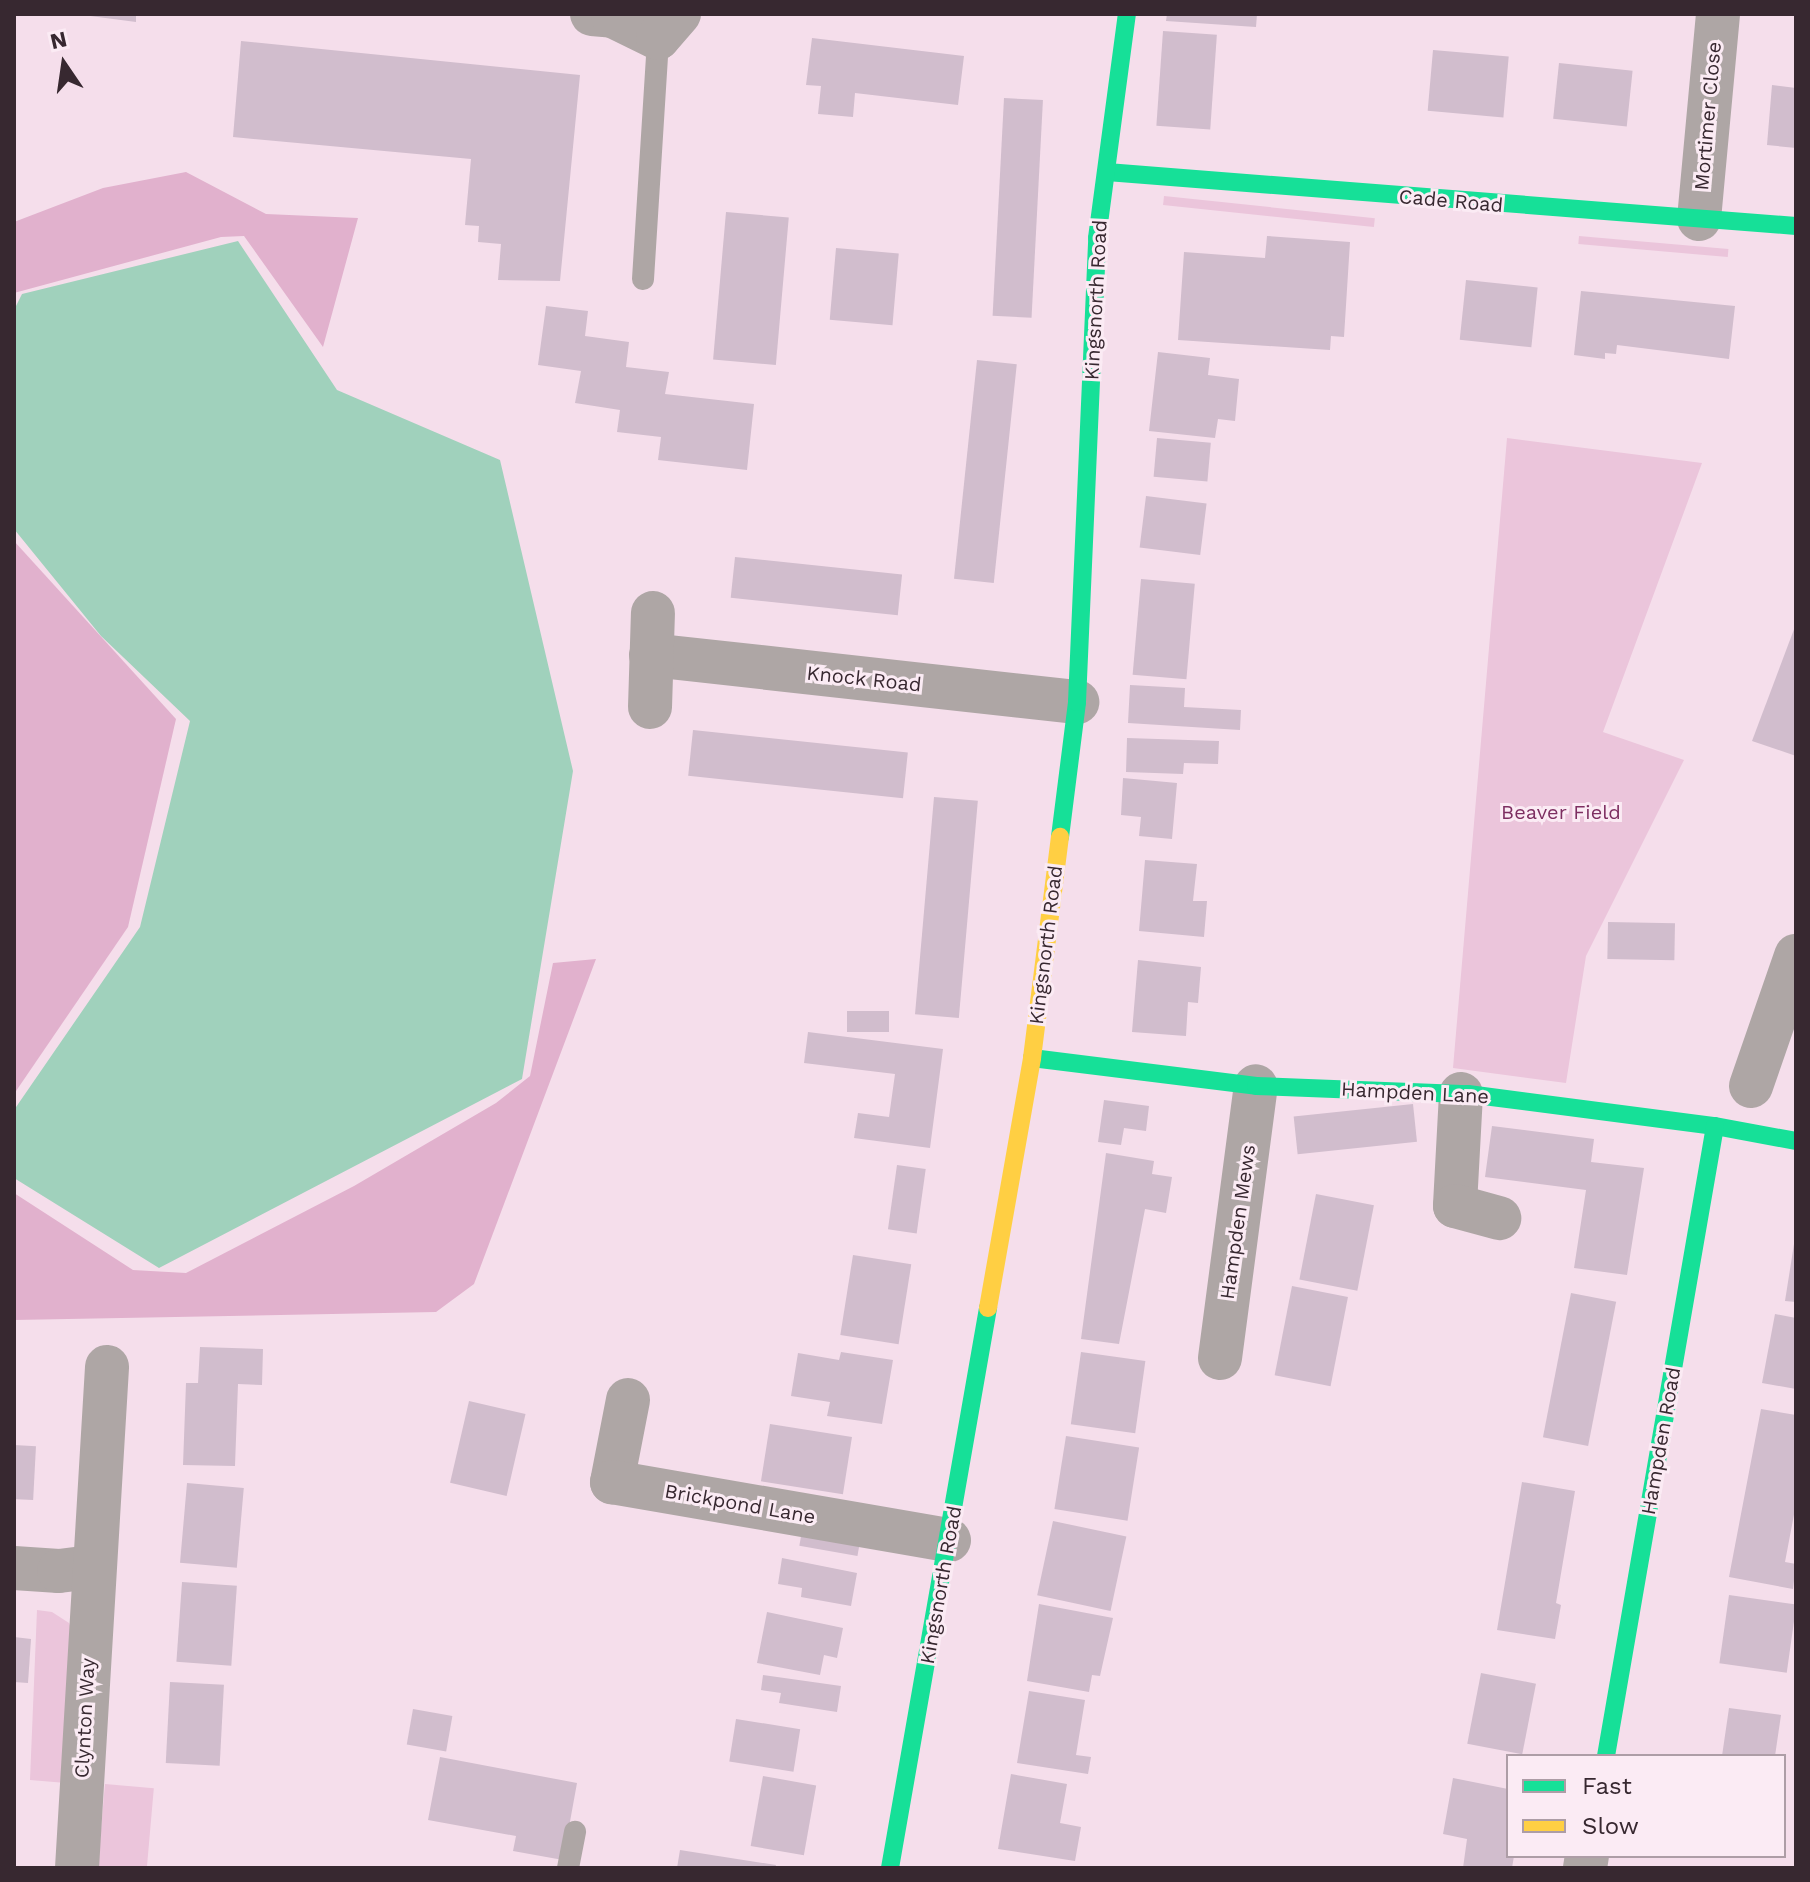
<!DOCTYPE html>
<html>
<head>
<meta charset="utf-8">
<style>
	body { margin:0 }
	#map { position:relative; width:1810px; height:1882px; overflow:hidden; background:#f5deeb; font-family:"Work Sans",sans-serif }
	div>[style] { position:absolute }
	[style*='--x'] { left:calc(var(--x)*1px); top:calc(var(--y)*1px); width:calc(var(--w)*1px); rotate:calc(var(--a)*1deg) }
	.green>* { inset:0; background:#ebc5db; transform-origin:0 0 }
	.forest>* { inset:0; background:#e1b1cd }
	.water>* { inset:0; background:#a0d1bc }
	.building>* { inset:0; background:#d1bdcd; transform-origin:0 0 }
	.lane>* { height:22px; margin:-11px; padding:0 11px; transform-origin:11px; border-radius:11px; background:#aea6a5 }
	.street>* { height:44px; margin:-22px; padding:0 22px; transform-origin:22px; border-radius:22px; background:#aea6a5 }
	.fast>* { height:18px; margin:-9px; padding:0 9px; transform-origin:9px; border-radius:9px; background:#16e098 }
	.slow>* { height:18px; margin:-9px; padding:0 9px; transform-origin:9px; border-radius:9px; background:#ffcf43 }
	span { translate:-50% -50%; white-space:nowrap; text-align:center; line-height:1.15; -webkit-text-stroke:6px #fbebf4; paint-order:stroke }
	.street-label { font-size:20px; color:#372830 }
	.park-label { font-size:20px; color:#7d2e61 }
	.frame { position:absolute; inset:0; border:16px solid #372830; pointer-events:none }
	.legend { position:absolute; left:1506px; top:1754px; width:280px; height:104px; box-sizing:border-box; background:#fbebf4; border:2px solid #ad9da6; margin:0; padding:10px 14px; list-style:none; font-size:24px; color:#372830 }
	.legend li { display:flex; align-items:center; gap:16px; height:40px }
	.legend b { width:40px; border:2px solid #ad9da6 }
	.north { position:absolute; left:24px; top:24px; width:80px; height:80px; -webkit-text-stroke:6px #fbebf4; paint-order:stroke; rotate:347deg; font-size:22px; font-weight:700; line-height:32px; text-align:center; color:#372830 }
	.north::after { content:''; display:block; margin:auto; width:28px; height:36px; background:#372830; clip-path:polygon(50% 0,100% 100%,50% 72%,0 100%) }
</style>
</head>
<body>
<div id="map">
	<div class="green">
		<div style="left:1164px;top:196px;width:212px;height:9px;rotate:6deg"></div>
		<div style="left:1579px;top:236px;width:150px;height:8px;rotate:5deg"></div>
		<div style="clip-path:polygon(1507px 438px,1702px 463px,1603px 732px,1684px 760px,1586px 956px,1566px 1083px,1453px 1068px)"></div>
		<div style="clip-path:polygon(37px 1610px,52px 1612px,69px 1623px,74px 1636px,66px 1783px,30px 1780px)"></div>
		<div style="left:105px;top:1784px;width:49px;height:84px;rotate:5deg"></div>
	</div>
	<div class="forest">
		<div style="clip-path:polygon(186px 172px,266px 214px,358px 218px,323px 347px,244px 236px,221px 237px,14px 293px,14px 222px,103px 188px)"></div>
		<div style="clip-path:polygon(14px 541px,176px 719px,128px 927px,14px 1094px)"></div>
		<div style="clip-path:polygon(596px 959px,474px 1284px,436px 1312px,14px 1320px,14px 1193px,133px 1270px,186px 1273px,354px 1186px,496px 1103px,530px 1076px,553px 963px)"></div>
	</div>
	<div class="water">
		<div style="clip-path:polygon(238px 241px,337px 390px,500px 460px,573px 771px,522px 1079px,159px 1268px,14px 1178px,14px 1110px,140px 927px,190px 721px,101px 636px,14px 529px,14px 310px,22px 294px)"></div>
	</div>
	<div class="building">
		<div style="clip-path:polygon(75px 14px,136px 14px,136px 22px)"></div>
		<div style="clip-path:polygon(1167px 14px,1257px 14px,1256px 27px,1166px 21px)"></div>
		<div style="left:1163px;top:31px;width:54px;height:95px;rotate:4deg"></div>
		<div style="clip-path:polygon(812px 38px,964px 56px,958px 105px,855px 93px,853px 117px,818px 114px,821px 86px,806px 85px)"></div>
		<div style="clip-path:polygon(241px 41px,580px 75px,560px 281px,498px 280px,501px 244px,478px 242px,479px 226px,465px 225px,471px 159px,233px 137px)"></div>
		<div style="left:1433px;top:50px;width:76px;height:61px;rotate:5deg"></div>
		<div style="left:1559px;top:63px;width:74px;height:56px;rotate:6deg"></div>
		<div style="clip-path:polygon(1772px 85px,1796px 88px,1796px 148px,1767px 145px)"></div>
		<div style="left:1004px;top:98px;width:39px;height:218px;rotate:3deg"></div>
		<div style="left:726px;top:212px;width:63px;height:148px;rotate:5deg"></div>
		<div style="clip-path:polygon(1267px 236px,1350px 242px,1344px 337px,1331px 336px,1330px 350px,1178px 340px,1184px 252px,1265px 258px)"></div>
		<div style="left:836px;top:248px;width:63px;height:72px;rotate:5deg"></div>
		<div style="left:1466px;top:280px;width:72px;height:60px;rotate:6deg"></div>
		<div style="clip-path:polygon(1581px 291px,1735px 306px,1729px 359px,1617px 345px,1616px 354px,1605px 353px,1605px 359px,1574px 355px)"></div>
		<div style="clip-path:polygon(546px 306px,588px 311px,585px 336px,629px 342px,626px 367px,669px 372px,665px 394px,754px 404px,747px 470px,658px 460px,661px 437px,617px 432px,620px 410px,575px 403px,581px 371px,538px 365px)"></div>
		<div style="clip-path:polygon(1158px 352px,1210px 358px,1208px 375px,1239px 379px,1235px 421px,1218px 419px,1215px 438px,1149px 431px)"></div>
		<div style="left:977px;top:360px;width:40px;height:220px;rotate:6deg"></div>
		<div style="left:1157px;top:438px;width:54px;height:39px;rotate:5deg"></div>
		<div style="left:1146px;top:496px;width:61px;height:52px;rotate:7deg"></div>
		<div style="left:735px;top:557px;width:168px;height:41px;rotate:6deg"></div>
		<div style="left:1141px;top:579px;width:54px;height:96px;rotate:5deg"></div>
		<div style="clip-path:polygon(1796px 624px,1796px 756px,1752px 741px)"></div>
		<div style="clip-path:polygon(1130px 685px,1185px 688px,1184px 707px,1241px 710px,1240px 730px,1128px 723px)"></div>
		<div style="left:693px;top:730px;width:216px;height:46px;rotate:6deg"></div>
		<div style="clip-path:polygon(1127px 738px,1219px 741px,1218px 764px,1184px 763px,1183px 774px,1126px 772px)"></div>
		<div style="clip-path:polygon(1123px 778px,1177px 783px,1172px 839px,1139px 836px,1141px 817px,1121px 815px)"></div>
		<div style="left:934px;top:797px;width:44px;height:218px;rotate:5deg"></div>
		<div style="clip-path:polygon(1145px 860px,1197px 864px,1193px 901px,1207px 901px,1204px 937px,1139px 931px)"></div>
		<div style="left:1608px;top:922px;width:67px;height:37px;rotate:1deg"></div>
		<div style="clip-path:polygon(1138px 960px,1201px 967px,1198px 1003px,1188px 1002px,1186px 1036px,1132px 1032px)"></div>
		<div style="left:847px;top:1011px;width:42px;height:21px"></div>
		<div style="clip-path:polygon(808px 1032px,943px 1049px,930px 1148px,854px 1138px,858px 1113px,889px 1117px,895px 1074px,804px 1063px)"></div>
		<div style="clip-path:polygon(1104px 1100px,1149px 1106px,1146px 1131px,1124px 1128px,1121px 1145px,1098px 1142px)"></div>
		<div style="left:1413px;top:1104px;width:38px;height:120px;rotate:84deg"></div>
		<div style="clip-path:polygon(1492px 1126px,1594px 1139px,1591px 1162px,1644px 1168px,1627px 1275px,1574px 1268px,1586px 1190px,1485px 1177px)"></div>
		<div style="clip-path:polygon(1106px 1153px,1154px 1161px,1152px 1174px,1172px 1177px,1166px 1213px,1145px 1209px,1119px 1344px,1081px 1339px)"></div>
		<div style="left:897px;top:1165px;width:29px;height:65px;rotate:8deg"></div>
		<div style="left:1316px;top:1194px;width:59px;height:87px;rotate:11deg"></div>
		<div style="clip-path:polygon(1794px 1244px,1796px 1244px,1796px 1302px,1785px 1301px)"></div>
		<div style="left:853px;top:1255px;width:59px;height:81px;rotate:9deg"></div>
		<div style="left:1292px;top:1286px;width:57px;height:91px;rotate:11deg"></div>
		<div style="left:1571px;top:1293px;width:46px;height:147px;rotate:11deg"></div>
		<div style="clip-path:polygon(1775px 1314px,1796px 1318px,1796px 1389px,1762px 1383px)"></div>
		<div style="clip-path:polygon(200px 1347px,263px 1349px,262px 1385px,238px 1384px,235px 1466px,183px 1465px,186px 1383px,198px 1383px)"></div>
		<div style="clip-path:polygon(841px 1352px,893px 1360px,882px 1424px,827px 1416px,830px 1402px,791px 1396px,798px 1353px,839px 1360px)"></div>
		<div style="left:1081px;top:1352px;width:65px;height:73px;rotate:8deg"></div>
		<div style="left:469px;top:1401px;width:58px;height:84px;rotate:13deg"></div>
		<div style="clip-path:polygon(1761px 1409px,1796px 1415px,1796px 1504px,1785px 1562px,1796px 1564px,1793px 1589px,1729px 1577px)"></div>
		<div style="left:770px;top:1424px;width:83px;height:58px;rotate:9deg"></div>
		<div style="left:1066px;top:1436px;width:74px;height:74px;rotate:9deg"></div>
		<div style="left:14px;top:1445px;width:22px;height:54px;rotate:3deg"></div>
		<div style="clip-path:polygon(1522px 1482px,1575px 1491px,1556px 1603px,1561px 1605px,1555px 1639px,1497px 1630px)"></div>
		<div style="left:187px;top:1483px;width:57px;height:80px;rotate:5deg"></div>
		<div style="left:1053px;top:1521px;width:75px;height:76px;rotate:12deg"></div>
		<div style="left:803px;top:1525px;width:59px;height:21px;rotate:10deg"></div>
		<div style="clip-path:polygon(782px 1558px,857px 1573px,851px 1606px,801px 1597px,802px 1588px,778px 1584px)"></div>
		<div style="left:182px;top:1582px;width:55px;height:80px;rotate:4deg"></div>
		<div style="left:1729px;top:1595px;width:68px;height:69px;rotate:8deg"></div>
		<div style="clip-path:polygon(1039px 1604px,1113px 1618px,1100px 1676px,1092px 1675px,1089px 1692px,1027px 1681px)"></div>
		<div style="clip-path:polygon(767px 1612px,843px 1628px,837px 1658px,824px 1655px,820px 1675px,757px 1663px)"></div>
		<div style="clip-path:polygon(14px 1637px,31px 1639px,28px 1683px,14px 1682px)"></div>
		<div style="left:1481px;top:1673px;width:56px;height:72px;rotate:11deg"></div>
		<div style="clip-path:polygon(763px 1675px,841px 1686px,837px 1712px,779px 1703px,781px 1693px,761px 1690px)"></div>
		<div style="left:170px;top:1682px;width:54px;height:81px;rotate:3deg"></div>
		<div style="clip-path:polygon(1029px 1691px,1085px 1700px,1076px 1755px,1091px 1757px,1088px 1774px,1017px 1763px)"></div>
		<div style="clip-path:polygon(1729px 1708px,1781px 1715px,1775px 1756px,1722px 1756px)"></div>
		<div style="left:413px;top:1709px;width:40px;height:36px;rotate:10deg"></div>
		<div style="left:736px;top:1719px;width:65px;height:43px;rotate:9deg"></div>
		<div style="clip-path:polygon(440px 1757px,577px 1783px,563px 1860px,513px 1851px,516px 1836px,428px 1820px)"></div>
		<div style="clip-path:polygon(1011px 1774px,1067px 1784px,1060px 1823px,1081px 1827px,1075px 1861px,998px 1849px)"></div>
		<div style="left:763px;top:1776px;width:54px;height:71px;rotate:10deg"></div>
		<div style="clip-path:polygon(1453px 1778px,1508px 1789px,1508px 1856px,1514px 1856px,1512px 1868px,1463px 1868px,1467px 1839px,1443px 1834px)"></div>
		<div style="clip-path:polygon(680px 1850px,776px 1865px,775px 1868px,677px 1868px)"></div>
	</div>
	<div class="lane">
		<div style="--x:643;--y:279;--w:241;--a:-86.4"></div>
		<div style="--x:568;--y:1868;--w:37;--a:-79"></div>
	</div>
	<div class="street">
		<div style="--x:592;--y:14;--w:21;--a:5"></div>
		<div style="--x:613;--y:16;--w:50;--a:26.1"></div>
		<div style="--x:658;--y:38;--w:32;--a:-49"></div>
		<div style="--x:1699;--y:219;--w:206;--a:-84.7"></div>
		<div style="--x:651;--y:655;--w:429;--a:6.3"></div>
		<div style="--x:650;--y:707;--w:94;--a:-88.2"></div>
		<div style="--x:1751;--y:1086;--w:138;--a:-70.9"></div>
		<div style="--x:1461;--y:1094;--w:112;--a:93.1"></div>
		<div style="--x:1455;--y:1206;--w:46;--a:15.3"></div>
		<div style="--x:1220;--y:1358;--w:274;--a:-82.5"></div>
		<div style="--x:628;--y:1400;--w:84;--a:101"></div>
		<div style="--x:612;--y:1482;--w:342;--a:9.8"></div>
		<div style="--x:14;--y:1568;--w:45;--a:3.8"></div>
		<div style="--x:59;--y:1571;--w:34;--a:-7"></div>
		<div style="--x:77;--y:1868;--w:502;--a:-86.57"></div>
		<div style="--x:1585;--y:1868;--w:12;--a:-81"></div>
	</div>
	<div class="fast">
		<div style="--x:1107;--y:172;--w:691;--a:4.48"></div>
		<div style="--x:1060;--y:837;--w:136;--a:-82.8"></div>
		<div style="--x:1077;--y:702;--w:464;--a:-87.5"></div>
		<div style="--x:1097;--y:238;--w:226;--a:-82.4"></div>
		<div style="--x:1032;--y:1058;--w:226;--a:7.1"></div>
		<div style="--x:1256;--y:1086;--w:212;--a:2.2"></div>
		<div style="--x:1468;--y:1094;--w:249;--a:7.4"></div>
		<div style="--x:1715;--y:1126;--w:82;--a:10.5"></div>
		<div style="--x:1606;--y:1756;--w:639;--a:-80.18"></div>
		<div style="--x:890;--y:1868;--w:569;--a:-80.07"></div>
	</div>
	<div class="slow">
		<div style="--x:988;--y:1308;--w:254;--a:-80"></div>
		<div style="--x:1032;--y:1058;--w:223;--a:-82.8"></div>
	</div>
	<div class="street-label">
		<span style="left:1708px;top:116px;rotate:-85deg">Mortimer Close</span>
		<span style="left:1451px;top:201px;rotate:5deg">Cade Road</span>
		<span style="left:1096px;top:300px;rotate:-87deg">Kingsnorth Road</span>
		<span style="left:864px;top:679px;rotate:6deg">Knock Road</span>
		<span style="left:1046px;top:945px;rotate:-83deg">Kingsnorth Road</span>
		<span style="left:1415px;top:1093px;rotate:3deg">Hampden Lane</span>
		<span style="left:1238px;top:1222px;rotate:-82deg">Hampden Mews</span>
		<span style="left:1661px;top:1441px;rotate:-80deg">Hampden Road</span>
		<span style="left:740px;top:1504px;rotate:10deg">Brickpond Lane</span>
		<span style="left:941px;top:1585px;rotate:-80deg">Kingsnorth Road</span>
		<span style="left:85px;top:1718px;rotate:-87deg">Clynton Way</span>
	</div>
	<div class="park-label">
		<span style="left:1561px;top:812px">Beaver Field</span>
	</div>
	<div class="frame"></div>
	<ul class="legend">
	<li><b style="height:10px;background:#16e098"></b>Fast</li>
	<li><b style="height:10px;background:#ffcf43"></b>Slow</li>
	</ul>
	<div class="north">N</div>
</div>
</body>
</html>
